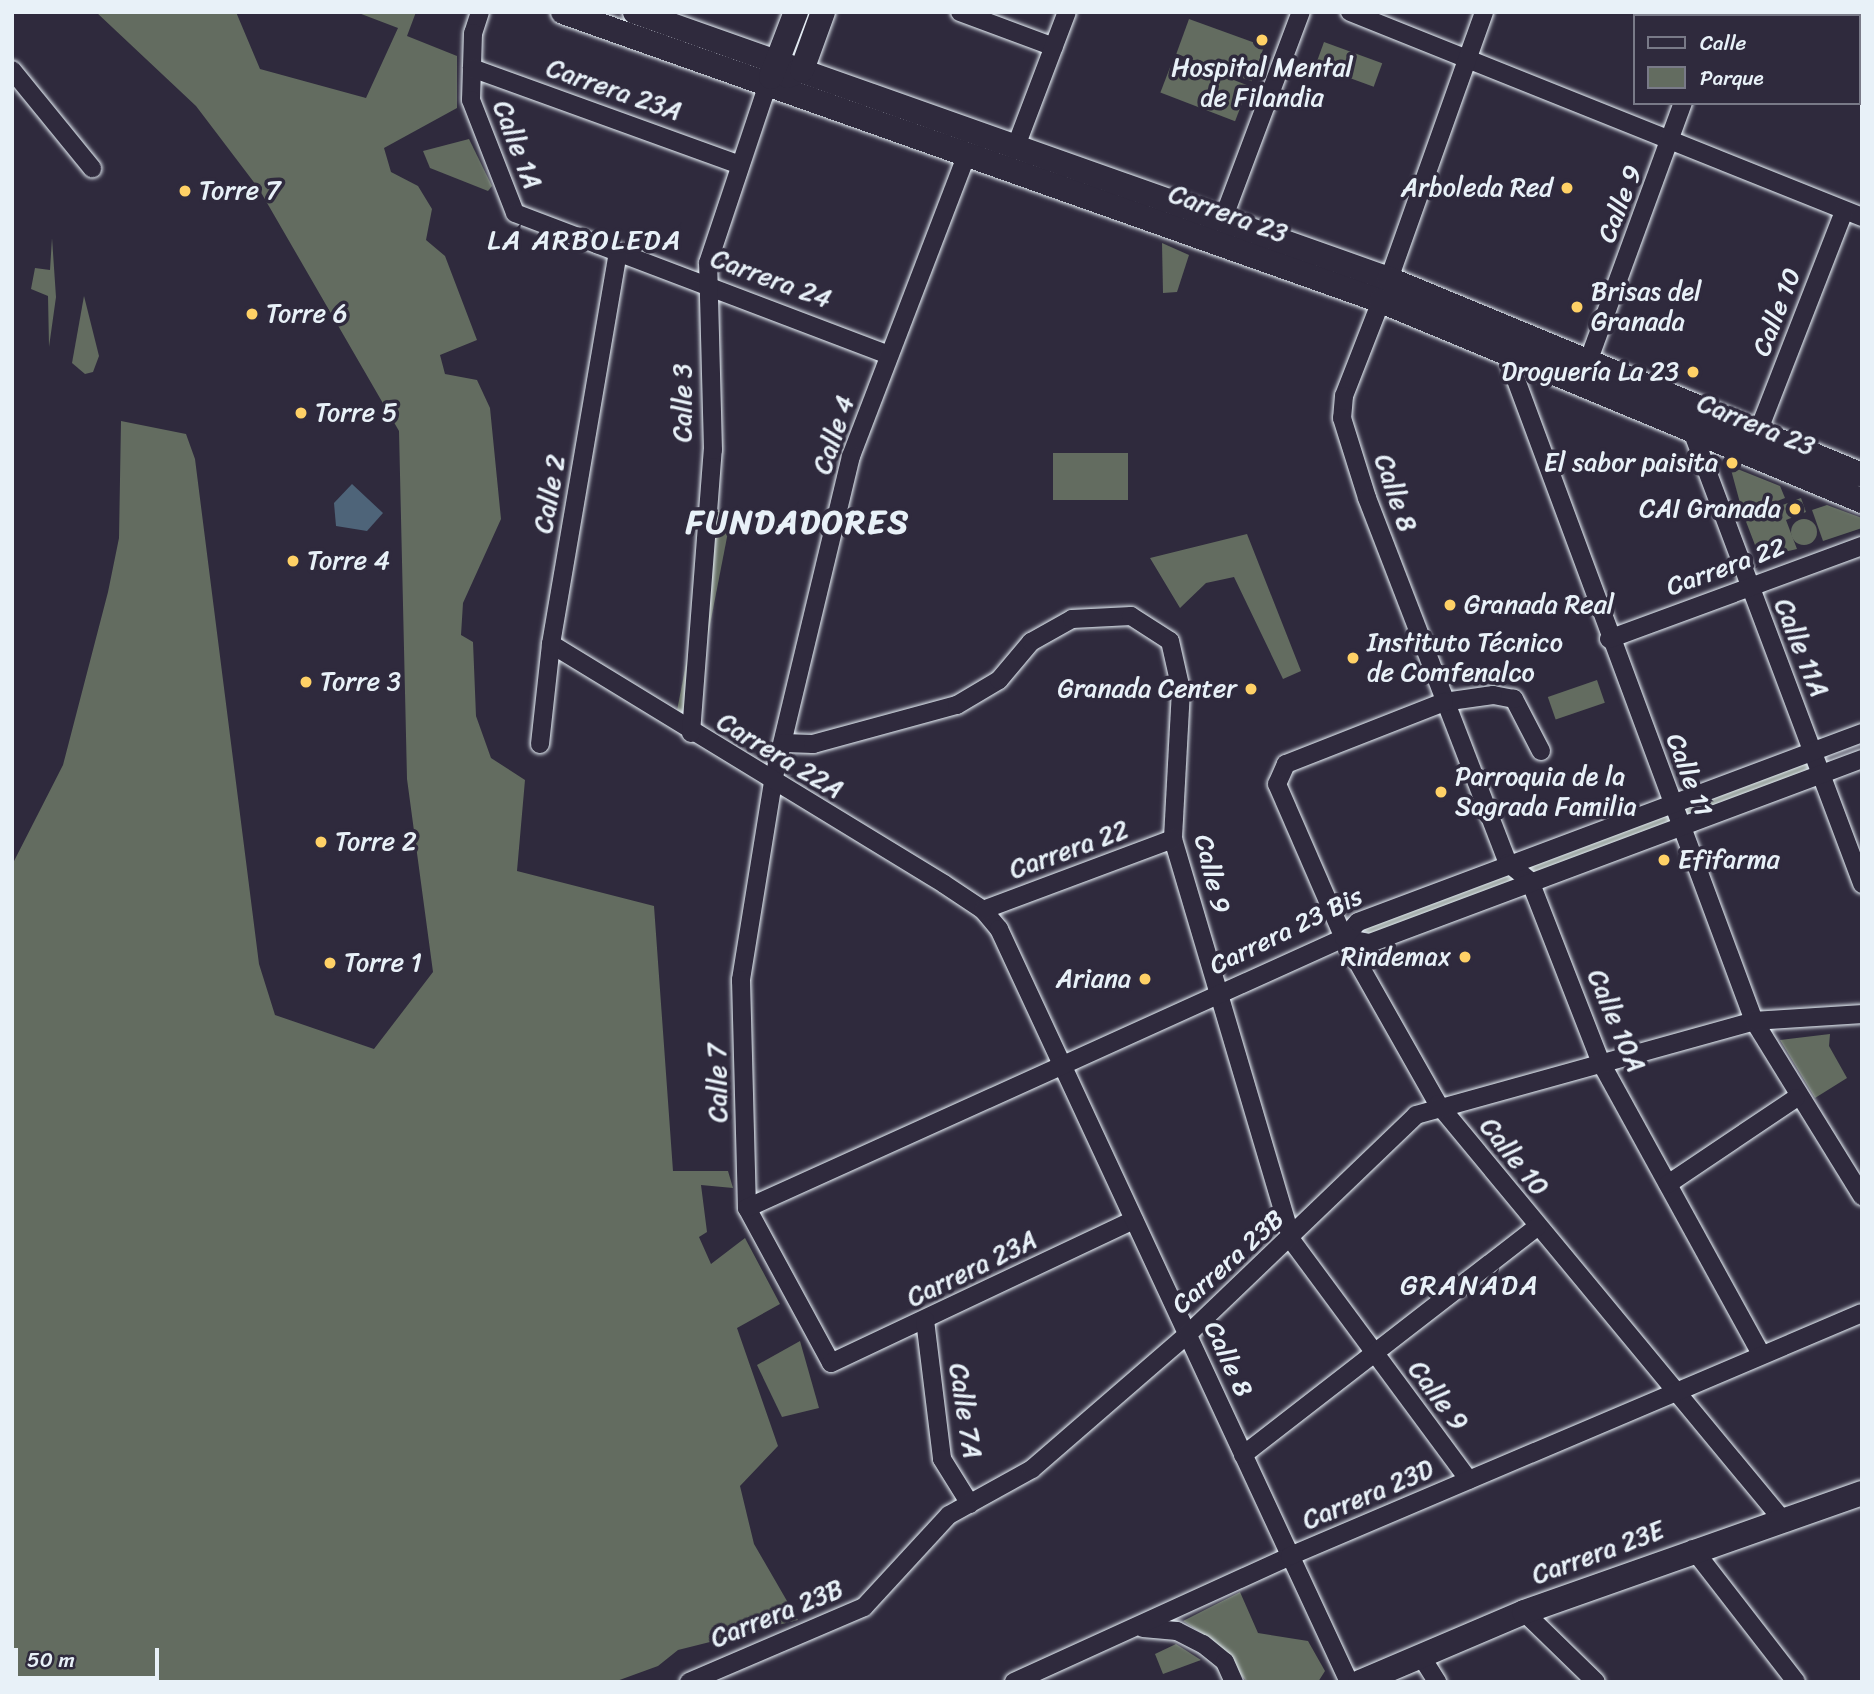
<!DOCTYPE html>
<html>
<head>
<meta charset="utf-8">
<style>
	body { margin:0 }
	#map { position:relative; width:1874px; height:1694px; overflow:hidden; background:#2f2a3d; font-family:Sriracha,sans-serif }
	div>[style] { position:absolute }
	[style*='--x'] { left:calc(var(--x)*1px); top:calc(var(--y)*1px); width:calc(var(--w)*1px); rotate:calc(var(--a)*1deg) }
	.green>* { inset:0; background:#636c60; transform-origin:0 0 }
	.round { border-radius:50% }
	.water>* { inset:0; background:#4e6479 }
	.roads { filter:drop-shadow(0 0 2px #e8f1f8) drop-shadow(0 0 2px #e8f1f8) }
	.street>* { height:18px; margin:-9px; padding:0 9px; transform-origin:9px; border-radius:9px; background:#2f2a3d }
	.secondary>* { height:24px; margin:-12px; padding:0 12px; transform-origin:12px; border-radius:12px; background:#2f2a3d }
	.dots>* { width:19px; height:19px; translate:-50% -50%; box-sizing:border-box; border:4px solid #2f2a3d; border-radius:50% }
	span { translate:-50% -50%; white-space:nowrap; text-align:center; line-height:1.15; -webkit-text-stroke:7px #2f2a3d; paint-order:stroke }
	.poi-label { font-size:26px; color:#e8f1f8 }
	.right { translate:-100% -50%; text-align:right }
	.left { translate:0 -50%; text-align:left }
	.street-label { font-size:26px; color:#e8f1f8 }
	.neighbourhood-label { font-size:28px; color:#e8f1f8; letter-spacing:2px }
	.district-label { font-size:33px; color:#e8f1f8; font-weight:700; letter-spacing:2px }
	.frame { position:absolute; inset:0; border:14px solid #e8f1f8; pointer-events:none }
	.legend { position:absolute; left:1633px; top:14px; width:228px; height:91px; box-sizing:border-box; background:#2f2a3d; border:2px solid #797a88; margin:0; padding:9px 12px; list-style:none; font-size:21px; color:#e8f1f8 }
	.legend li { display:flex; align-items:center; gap:14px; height:35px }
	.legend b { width:35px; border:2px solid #797a88 }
	.scale { position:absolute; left:14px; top:1648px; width:145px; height:32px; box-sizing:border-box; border:4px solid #e8f1f8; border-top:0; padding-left:9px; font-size:21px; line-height:24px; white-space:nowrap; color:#e8f1f8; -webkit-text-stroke:5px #2f2a3d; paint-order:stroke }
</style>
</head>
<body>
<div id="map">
	<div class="green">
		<div style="clip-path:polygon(96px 12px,236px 12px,260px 69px,366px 98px,398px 28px,356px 12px,416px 12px,407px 36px,457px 56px,457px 108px,384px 148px,391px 172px,418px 186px,432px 209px,426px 240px,445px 256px,477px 340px,440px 355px,445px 374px,477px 380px,490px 408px,501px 519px,463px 603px,461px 635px,473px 642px,476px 716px,491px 758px,525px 780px,517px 871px,654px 906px,673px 1171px,728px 1171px,733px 1188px,701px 1185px,707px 1232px,699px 1237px,711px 1264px,745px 1238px,780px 1304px,737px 1328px,778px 1446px,740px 1486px,754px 1544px,798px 1620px,678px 1650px,658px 1666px,614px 1682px,12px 1682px,12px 865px,63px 765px,108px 592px,119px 538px,121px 421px,186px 434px,195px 459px,259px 964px,275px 1015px,374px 1049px,433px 972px,407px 779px,399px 431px,259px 189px,196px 106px)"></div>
		<div style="left:1189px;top:19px;width:80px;height:37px;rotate:20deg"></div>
		<div style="left:1324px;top:42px;width:62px;height:25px;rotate:20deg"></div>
		<div style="left:1174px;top:57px;width:80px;height:38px;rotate:21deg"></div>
		<div style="clip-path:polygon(469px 139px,492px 186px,488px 191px,430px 168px,423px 151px)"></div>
		<div style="clip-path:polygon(52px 238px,56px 297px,49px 347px,48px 296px,31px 289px,35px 268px,50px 270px)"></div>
		<div style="clip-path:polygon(1162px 243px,1189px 255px,1177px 292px,1163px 293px)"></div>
		<div style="clip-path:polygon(84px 296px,99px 356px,93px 372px,85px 374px,72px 363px)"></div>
		<div style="left:1053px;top:453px;width:75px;height:47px"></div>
		<div style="clip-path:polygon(1730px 466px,1780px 486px,1785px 498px,1743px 514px)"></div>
		<div style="clip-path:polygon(1801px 498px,1806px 512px,1786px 520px,1797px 549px,1760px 558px,1745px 519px)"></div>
		<div style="clip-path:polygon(1827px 505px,1862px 518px,1862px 528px,1823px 541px,1812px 510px)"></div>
		<div style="left:716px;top:510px;width:16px;height:214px;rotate:11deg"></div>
		<div class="round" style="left:1791px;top:519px;width:26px;height:26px"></div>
		<div style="clip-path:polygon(1247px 534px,1301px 671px,1283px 679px,1234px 577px,1206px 583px,1180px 608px,1150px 558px)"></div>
		<div style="left:1597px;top:680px;width:24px;height:52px;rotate:71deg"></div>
		<div style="clip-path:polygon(1809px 760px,1812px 770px,1686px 819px,1681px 806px)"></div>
		<div style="clip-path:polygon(1667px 811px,1672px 821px,1533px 873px,1522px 864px)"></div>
		<div style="clip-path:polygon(1506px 870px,1515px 880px,1369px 936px,1362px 927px)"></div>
		<div style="clip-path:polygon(1830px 1034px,1829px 1046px,1847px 1078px,1815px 1098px,1780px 1040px)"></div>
		<div style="clip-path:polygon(800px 1341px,819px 1408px,782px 1417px,757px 1365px)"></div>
		<div style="clip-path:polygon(1240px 1592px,1258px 1633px,1308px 1641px,1325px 1671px,1318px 1682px,1247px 1682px,1211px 1639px,1183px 1621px)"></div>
		<div style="clip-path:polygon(1176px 1644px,1201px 1660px,1163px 1674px,1155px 1654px)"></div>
	</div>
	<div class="water">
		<div style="clip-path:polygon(352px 484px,383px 513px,367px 531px,336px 526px,334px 503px)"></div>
	</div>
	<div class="roads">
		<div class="street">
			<div style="--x:480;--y:12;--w:22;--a:108"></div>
			<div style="--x:473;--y:33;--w:67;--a:91.7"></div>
			<div style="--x:471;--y:100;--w:121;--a:68.7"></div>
			<div style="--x:515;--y:213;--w:400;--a:20.8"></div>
			<div style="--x:960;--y:12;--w:100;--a:20.4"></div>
			<div style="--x:1350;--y:12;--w:552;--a:21.82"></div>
			<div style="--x:1680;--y:12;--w:11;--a:22"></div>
			<div style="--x:1705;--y:16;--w:4;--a:-90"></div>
			<div style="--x:472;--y:68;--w:282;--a:19.9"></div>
			<div style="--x:12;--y:70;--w:127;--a:50.8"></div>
			<div style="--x:1016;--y:146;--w:143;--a:-69.2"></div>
			<div style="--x:967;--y:154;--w:324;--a:111"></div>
			<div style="--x:851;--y:456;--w:335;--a:103.5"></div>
			<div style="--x:773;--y:782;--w:201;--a:99.2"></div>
			<div style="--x:741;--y:980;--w:228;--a:88.5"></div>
			<div style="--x:747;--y:1208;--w:176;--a:61.5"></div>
			<div style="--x:831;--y:1363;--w:335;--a:-25.3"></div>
			<div style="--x:1223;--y:219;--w:221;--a:-69.4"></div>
			<div style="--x:1389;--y:279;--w:283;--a:-70.4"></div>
			<div style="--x:1381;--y:301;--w:102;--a:111.3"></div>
			<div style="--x:1344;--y:396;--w:22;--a:95"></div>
			<div style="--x:1342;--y:418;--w:84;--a:72.6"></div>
			<div style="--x:1367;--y:498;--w:391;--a:68.9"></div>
			<div style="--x:1508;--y:863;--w:28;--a:39"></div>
			<div style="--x:1530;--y:881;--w:193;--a:68.7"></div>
			<div style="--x:1600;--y:1061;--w:334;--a:61.2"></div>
			<div style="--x:1506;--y:353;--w:713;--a:69.63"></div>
			<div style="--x:1754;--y:1021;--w:206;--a:58.3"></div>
			<div style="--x:1588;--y:362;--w:276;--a:-69.9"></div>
			<div style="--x:1692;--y:431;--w:484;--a:69.4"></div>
			<div style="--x:1758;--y:432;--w:237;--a:-68.7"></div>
			<div style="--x:1609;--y:639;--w:270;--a:-20.2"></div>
			<div style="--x:551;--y:644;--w:460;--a:31.4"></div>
			<div style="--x:944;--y:884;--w:47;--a:33.7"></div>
			<div style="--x:983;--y:910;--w:25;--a:50"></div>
			<div style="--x:999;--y:929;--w:830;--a:65.07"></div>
			<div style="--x:691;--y:733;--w:284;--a:-85.6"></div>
			<div style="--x:713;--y:450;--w:187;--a:-91.5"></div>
			<div style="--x:708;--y:263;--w:189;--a:-71.5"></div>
			<div style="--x:783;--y:743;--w:30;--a:2"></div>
			<div style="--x:813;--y:744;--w:149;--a:-15.2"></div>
			<div style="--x:957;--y:705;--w:49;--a:-30.8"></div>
			<div style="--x:999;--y:680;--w:50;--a:-49.9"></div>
			<div style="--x:1031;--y:642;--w:47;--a:-29.3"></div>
			<div style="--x:1072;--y:619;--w:59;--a:-2.9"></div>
			<div style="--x:1131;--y:616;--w:46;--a:32.7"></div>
			<div style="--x:1170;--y:641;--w:50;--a:77.3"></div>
			<div style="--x:1181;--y:690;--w:149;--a:93.1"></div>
			<div style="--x:1173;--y:839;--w:419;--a:73.5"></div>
			<div style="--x:1292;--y:1241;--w:297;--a:53.5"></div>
			<div style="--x:540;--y:744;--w:101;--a:-83.7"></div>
			<div style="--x:551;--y:644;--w:397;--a:-80.3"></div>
			<div style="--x:1541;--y:751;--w:59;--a:-117.4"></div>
			<div style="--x:1514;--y:699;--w:21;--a:-169"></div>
			<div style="--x:1493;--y:695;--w:49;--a:171.9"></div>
			<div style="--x:1444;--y:702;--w:170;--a:158.6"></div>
			<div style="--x:1286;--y:764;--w:22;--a:114"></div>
			<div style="--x:1277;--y:784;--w:168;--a:66.5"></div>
			<div style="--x:1344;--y:938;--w:191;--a:60.5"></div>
			<div style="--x:1438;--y:1104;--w:538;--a:50.36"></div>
			<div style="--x:983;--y:910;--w:203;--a:-20.5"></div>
			<div style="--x:1344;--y:938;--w:26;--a:11"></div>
			<div style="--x:1370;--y:943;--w:525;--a:-20.5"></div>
			<div style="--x:1668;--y:1184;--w:154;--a:-33.9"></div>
			<div style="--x:747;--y:1208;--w:655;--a:-24.34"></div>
			<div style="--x:1344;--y:938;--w:21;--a:-49"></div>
			<div style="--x:1358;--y:922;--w:538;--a:-20.56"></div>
			<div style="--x:925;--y:1320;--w:140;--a:83"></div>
			<div style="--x:942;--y:1459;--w:53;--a:58.1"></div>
			<div style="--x:1243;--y:1455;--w:372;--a:-37.8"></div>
			<div style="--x:1693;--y:1549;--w:168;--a:52.2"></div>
			<div style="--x:1524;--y:1612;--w:100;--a:44.2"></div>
			<div style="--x:1143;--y:1628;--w:34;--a:5"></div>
			<div style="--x:1177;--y:1631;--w:29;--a:27"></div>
			<div style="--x:1203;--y:1644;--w:28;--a:39"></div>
			<div style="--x:1225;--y:1662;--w:22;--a:66"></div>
			<div style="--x:1421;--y:1656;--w:31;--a:58"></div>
			<div style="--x:689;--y:1682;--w:190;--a:-23.2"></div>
			<div style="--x:864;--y:1607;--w:125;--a:-47.3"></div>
			<div style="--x:949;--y:1515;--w:95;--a:-29"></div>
			<div style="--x:1032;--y:1469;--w:206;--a:-40.9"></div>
			<div style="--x:1188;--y:1334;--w:316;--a:-43.8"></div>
			<div style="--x:1416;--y:1115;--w:351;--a:-15.5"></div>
			<div style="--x:1754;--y:1021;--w:108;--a:-3.7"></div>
			<div style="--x:1014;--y:1682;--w:303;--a:-24.5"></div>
			<div style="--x:1290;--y:1556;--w:621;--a:-23.02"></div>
		</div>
		<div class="secondary">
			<div style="--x:563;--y:12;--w:868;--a:19.46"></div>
			<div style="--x:1381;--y:301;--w:521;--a:22.58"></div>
			<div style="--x:635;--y:12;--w:800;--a:19.5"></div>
			<div style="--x:1389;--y:279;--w:512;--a:22.51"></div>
			<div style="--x:788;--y:76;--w:15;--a:-23"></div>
			<div style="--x:802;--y:70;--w:62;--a:-70.1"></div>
			<div style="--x:771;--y:77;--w:70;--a:-69"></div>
			<div style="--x:1360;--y:1682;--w:178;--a:-23.1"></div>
			<div style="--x:1524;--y:1612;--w:358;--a:-19.4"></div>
		</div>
	</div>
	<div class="dots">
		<div style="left:1262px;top:40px;background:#ffd166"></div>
		<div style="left:1567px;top:188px;background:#ffd166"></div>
		<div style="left:185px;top:191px;background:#ffd166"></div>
		<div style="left:1577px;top:307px;background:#ffd166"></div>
		<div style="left:252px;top:314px;background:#ffd166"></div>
		<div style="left:1693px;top:372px;background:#ffd166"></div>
		<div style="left:301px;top:413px;background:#ffd166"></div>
		<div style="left:1732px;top:463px;background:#ffd166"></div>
		<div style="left:1795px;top:509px;background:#ffd166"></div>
		<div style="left:293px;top:561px;background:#ffd166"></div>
		<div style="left:1450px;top:605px;background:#ffd166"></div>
		<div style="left:1353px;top:658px;background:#ffd166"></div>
		<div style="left:306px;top:682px;background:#ffd166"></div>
		<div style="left:1251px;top:689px;background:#ffd166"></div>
		<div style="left:1441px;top:792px;background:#ffd166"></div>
		<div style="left:321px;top:842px;background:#ffd166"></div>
		<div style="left:1664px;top:860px;background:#ffd166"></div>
		<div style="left:1465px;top:957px;background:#ffd166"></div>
		<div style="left:330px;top:963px;background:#ffd166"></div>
		<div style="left:1145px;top:979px;background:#ffd166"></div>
	</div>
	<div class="poi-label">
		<span style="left:1262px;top:83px">Hospital Mental<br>de Filandia</span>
		<span class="right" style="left:1553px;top:188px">Arboleda Red</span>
		<span class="left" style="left:199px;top:191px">Torre 7</span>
		<span class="left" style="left:1591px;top:307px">Brisas del<br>Granada</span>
		<span class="left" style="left:266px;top:314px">Torre 6</span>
		<span class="right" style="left:1679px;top:372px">Droguería La 23</span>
		<span class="left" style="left:315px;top:413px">Torre 5</span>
		<span class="right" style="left:1718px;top:463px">El sabor paisita</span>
		<span class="right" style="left:1781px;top:509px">CAI Granada</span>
		<span class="left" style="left:307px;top:561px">Torre 4</span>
		<span class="left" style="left:1464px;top:605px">Granada Real</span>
		<span class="left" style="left:1367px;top:658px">Instituto Técnico<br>de Comfenalco</span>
		<span class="left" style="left:320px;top:682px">Torre 3</span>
		<span class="right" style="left:1237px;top:689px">Granada Center</span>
		<span class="left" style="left:1455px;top:792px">Parroquia de la<br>Sagrada Familia</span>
		<span class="left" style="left:335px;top:842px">Torre 2</span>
		<span class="left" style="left:1678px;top:860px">Efifarma</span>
		<span class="right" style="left:1451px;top:957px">Rindemax</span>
		<span class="left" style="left:344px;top:963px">Torre 1</span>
		<span class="right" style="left:1131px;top:979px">Ariana</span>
	</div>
	<div class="street-label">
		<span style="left:614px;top:90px;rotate:19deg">Carrera 23A</span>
		<span style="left:517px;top:145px;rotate:69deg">Calle 1A</span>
		<span style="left:1620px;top:204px;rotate:-69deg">Calle 9</span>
		<span style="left:1228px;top:214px;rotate:20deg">Carrera 23</span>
		<span style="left:771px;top:279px;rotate:20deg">Carrera 24</span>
		<span style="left:1777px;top:312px;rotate:-69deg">Calle 10</span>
		<span style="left:683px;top:403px;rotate:-90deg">Calle 3</span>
		<span style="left:1756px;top:425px;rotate:22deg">Carrera 23</span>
		<span style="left:834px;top:435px;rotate:-72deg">Calle 4</span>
		<span style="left:1395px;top:493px;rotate:71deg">Calle 8</span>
		<span style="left:550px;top:494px;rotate:-80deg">Calle 2</span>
		<span style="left:1726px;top:567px;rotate:-20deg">Carrera 22</span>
		<span style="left:1801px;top:648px;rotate:68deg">Calle 11A</span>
		<span style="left:780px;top:756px;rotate:31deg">Carrera 22A</span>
		<span style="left:1689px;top:775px;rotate:69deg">Calle 11</span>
		<span style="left:1069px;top:850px;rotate:-20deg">Carrera 22</span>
		<span style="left:1212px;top:874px;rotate:76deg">Calle 9</span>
		<span style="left:1286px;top:931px;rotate:-26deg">Carrera 23 Bis</span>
		<span style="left:1616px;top:1021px;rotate:67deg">Calle 10A</span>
		<span style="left:718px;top:1083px;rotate:-91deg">Calle 7</span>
		<span style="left:1514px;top:1157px;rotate:51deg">Calle 10</span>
		<span style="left:1228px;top:1262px;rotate:-42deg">Carrera 23B</span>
		<span style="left:972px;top:1269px;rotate:-26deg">Carrera 23A</span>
		<span style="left:1228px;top:1359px;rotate:65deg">Calle 8</span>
		<span style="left:1438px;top:1396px;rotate:53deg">Calle 9</span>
		<span style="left:965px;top:1411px;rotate:81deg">Calle 7A</span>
		<span style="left:1368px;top:1495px;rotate:-23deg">Carrera 23D</span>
		<span style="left:1598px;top:1553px;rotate:-20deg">Carrera 23E</span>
		<span style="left:777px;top:1614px;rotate:-22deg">Carrera 23B</span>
	</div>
	<div class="neighbourhood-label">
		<span style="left:585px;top:240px">LA ARBOLEDA</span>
		<span style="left:1470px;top:1285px">GRANADA</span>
	</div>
	<div class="district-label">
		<span style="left:798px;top:523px">FUNDADORES</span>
	</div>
	<div class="frame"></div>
	<ul class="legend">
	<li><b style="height:9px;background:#2f2a3d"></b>Calle</li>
	<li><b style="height:19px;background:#636c60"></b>Parque</li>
	</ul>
	<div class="scale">50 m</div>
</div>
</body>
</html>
